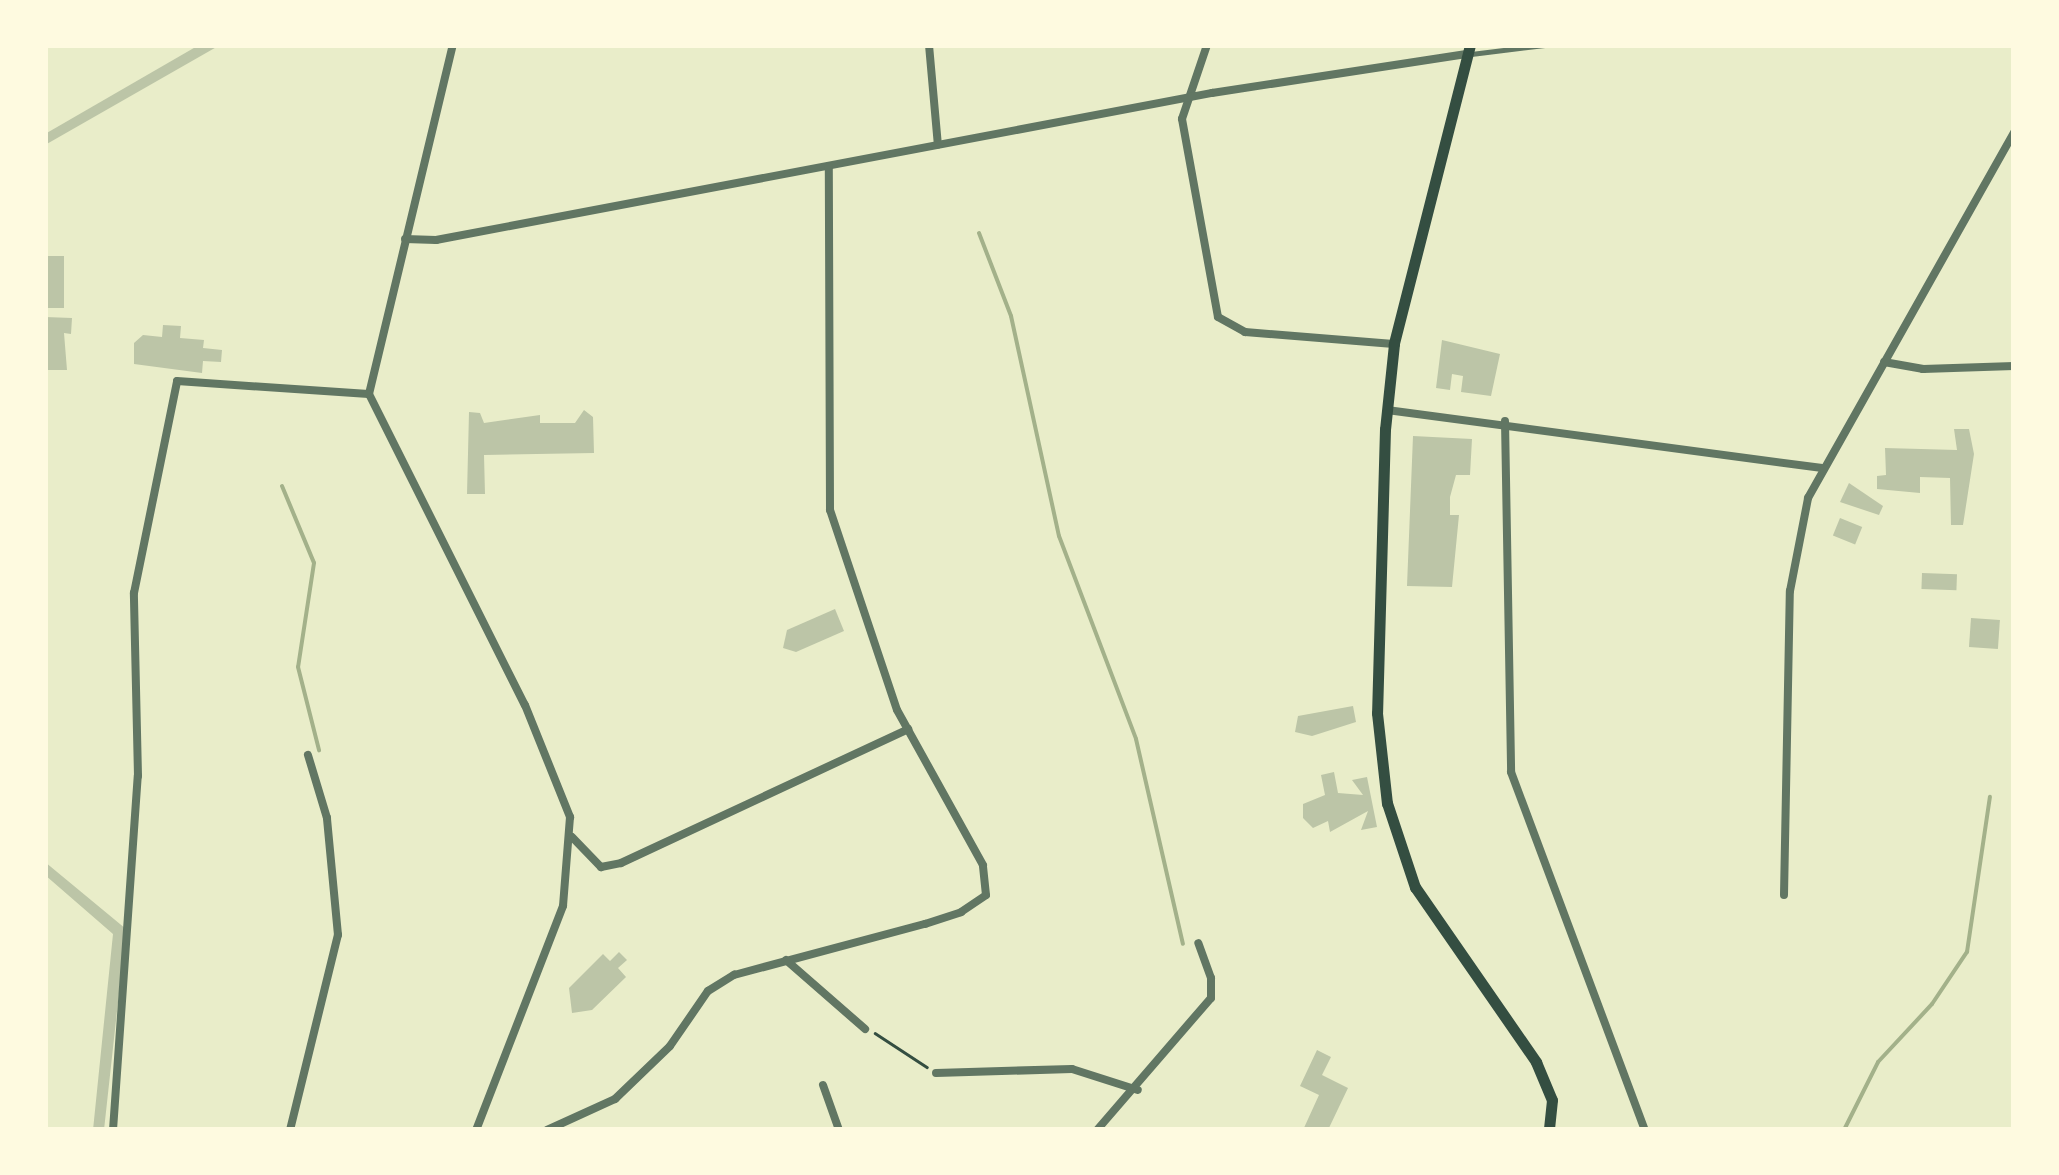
<!DOCTYPE html>
<html>
<head>
<meta charset="utf-8">
<style>
	body { margin:0 }
	#map { position:relative; width:2059px; height:1175px; overflow:hidden; background:#e9edc9; font-family:Commissioner,sans-serif }
	div>[style] { position:absolute }
	[style*='--x'] { left:calc(var(--x)*1px); top:calc(var(--y)*1px); width:calc(var(--w)*1px); rotate:calc(var(--a)*1deg) }
	.stream>* { height:4px; margin:-2px; padding:0 2px; transform-origin:2px; border-radius:2px; background:#a3b18a }
	.building>* { inset:0; background:#bcc5a7; transform-origin:0 0 }
	.path>* { height:2.5px; margin:-1.25px; padding:0 1.25px; transform-origin:1.25px; border-radius:1.25px; background:#344e41 }
	.pedestrian>* { height:5px; margin:-2.5px; padding:0 2.5px; transform-origin:2.5px; border-radius:2.5px; background:#617663 }
	.minor>* { height:8px; margin:-4px; padding:0 4px; transform-origin:4px; border-radius:4px; background:#617663 }
	.primary>* { height:11px; margin:-5.5px; padding:0 5.5px; transform-origin:5.5px; border-radius:5.5px; background:#344e41 }
	span { translate:-50% -50%; white-space:nowrap; text-align:center; line-height:1.15; -webkit-text-stroke:10px #fefae0; paint-order:stroke }
	.frame { position:absolute; inset:0; border:48px solid #fefae0; pointer-events:none }
</style>
</head>
<body>
<div id="map">
	<div class="stream">
		<div style="--x:979;--y:233;--w:89;--a:68.9"></div>
		<div style="--x:1011;--y:316;--w:225;--a:77.7"></div>
		<div style="--x:1059;--y:536;--w:217;--a:69.2"></div>
		<div style="--x:1136;--y:739;--w:210;--a:77.1"></div>
		<div style="--x:282;--y:486;--w:83;--a:67.4"></div>
		<div style="--x:314;--y:563;--w:105;--a:98.7"></div>
		<div style="--x:298;--y:667;--w:86;--a:75.8"></div>
		<div style="--x:1844;--y:1130;--w:76;--a:-63.4"></div>
		<div style="--x:1878;--y:1062;--w:79;--a:-47"></div>
		<div style="--x:1932;--y:1004;--w:63;--a:-56.1"></div>
		<div style="--x:1967;--y:952;--w:157;--a:-81.6"></div>
	</div>
	<div class="building">
		<div style="clip-path:polygon(199px 45px,220px 45px,45px 145px,45px 134px)"></div>
		<div style="left:45px;top:256px;width:19px;height:52px"></div>
		<div style="clip-path:polygon(45px 317px,72px 318px,71px 334px,64px 333px,67px 370px,45px 370px)"></div>
		<div style="clip-path:polygon(163px 325px,181px 326px,180px 338px,204px 340px,203px 348px,222px 350px,221px 362px,203px 361px,202px 373px,134px 364px,134px 343px,143px 335px,162px 337px)"></div>
		<div style="clip-path:polygon(1442px 340px,1500px 354px,1491px 396px,1461px 392px,1463px 376px,1452px 374px,1450px 390px,1436px 388px)"></div>
		<div style="clip-path:polygon(584px 410px,593px 417px,594px 453px,484px 455px,485px 494px,467px 494px,469px 412px,480px 413px,484px 423px,540px 415px,540px 423px,575px 423px)"></div>
		<div style="clip-path:polygon(1954px 429px,1969px 429px,1974px 454px,1963px 525px,1951px 525px,1950px 478px,1920px 477px,1920px 493px,1877px 489px,1877px 476px,1886px 475px,1885px 448px,1957px 450px)"></div>
		<div style="clip-path:polygon(1413px 436px,1472px 439px,1470px 475px,1456px 475px,1450px 497px,1450px 515px,1459px 515px,1452px 587px,1407px 586px)"></div>
		<div style="clip-path:polygon(1849px 483px,1883px 506px,1879px 515px,1840px 502px)"></div>
		<div style="left:1840px;top:518px;width:24px;height:19px;rotate:22deg"></div>
		<div style="left:1922px;top:573px;width:35px;height:16px;rotate:2deg"></div>
		<div style="clip-path:polygon(835px 609px,844px 631px,796px 652px,783px 648px,787px 630px)"></div>
		<div style="left:1971px;top:618px;width:29px;height:29px;rotate:4deg"></div>
		<div style="clip-path:polygon(1353px 706px,1356px 722px,1312px 736px,1295px 732px,1298px 716px)"></div>
		<div style="clip-path:polygon(1334px 772px,1338px 793px,1363px 795px,1352px 780px,1367px 777px,1377px 827px,1361px 830px,1368px 811px,1330px 832px,1328px 821px,1313px 828px,1303px 818px,1303px 804px,1325px 795px,1321px 775px)"></div>
		<div style="clip-path:polygon(45px 862px,126px 929px,104px 1130px,93px 1130px,113px 934px,45px 875px)"></div>
		<div style="clip-path:polygon(619px 952px,627px 960px,618px 968px,626px 977px,592px 1010px,572px 1013px,569px 988px,603px 954px,610px 961px)"></div>
		<div style="clip-path:polygon(1317px 1050px,1331px 1057px,1322px 1075px,1348px 1088px,1328px 1130px,1303px 1130px,1319px 1095px,1300px 1086px)"></div>
	</div>
	<div class="path">
		<div style="--x:875;--y:1033;--w:62;--a:33.2"></div>
	</div>
	<div class="pedestrian">
		<div style="--x:1471;--y:54;--w:74;--a:-7"></div>
	</div>
	<div class="minor">
		<div style="--x:929;--y:45;--w:100;--a:84.9"></div>
		<div style="--x:1207;--y:45;--w:78;--a:108.7"></div>
		<div style="--x:1182;--y:119;--w:201;--a:79.7"></div>
		<div style="--x:1218;--y:317;--w:31;--a:29"></div>
		<div style="--x:1245;--y:332;--w:149;--a:4.6"></div>
		<div style="--x:405;--y:239;--w:31;--a:2"></div>
		<div style="--x:436;--y:240;--w:790;--a:-10.73"></div>
		<div style="--x:1212;--y:93;--w:259;--a:-8.7"></div>
		<div style="--x:1884;--y:362;--w:40;--a:10"></div>
		<div style="--x:1923;--y:369;--w:91;--a:-1.9"></div>
		<div style="--x:369;--y:394;--w:348;--a:63.4"></div>
		<div style="--x:525;--y:705;--w:121;--a:68.1"></div>
		<div style="--x:570;--y:817;--w:89;--a:94.5"></div>
		<div style="--x:563;--y:906;--w:240;--a:111.2"></div>
		<div style="--x:369;--y:394;--w:359;--a:-76.5"></div>
		<div style="--x:1387;--y:410;--w:441;--a:7.6"></div>
		<div style="--x:1505;--y:421;--w:351;--a:89"></div>
		<div style="--x:1511;--y:772;--w:382;--a:69.5"></div>
		<div style="--x:572;--y:837;--w:42;--a:46"></div>
		<div style="--x:601;--y:867;--w:20;--a:-11"></div>
		<div style="--x:621;--y:863;--w:317;--a:-25"></div>
		<div style="--x:1784;--y:895;--w:304;--a:-88.9"></div>
		<div style="--x:1790;--y:591;--w:95;--a:-79"></div>
		<div style="--x:1808;--y:498;--w:420;--a:-60.6"></div>
		<div style="--x:786;--y:960;--w:105;--a:41.1"></div>
		<div style="--x:936;--y:1073;--w:136;--a:-1.7"></div>
		<div style="--x:1072;--y:1069;--w:69;--a:17.7"></div>
		<div style="--x:823;--y:1085;--w:48;--a:70.4"></div>
		<div style="--x:113;--y:1130;--w:355;--a:-86"></div>
		<div style="--x:138;--y:776;--w:183;--a:-91.3"></div>
		<div style="--x:134;--y:593;--w:216;--a:-78.5"></div>
		<div style="--x:177;--y:381;--w:192;--a:3.9"></div>
		<div style="--x:290;--y:1130;--w:201;--a:-76.2"></div>
		<div style="--x:338;--y:935;--w:118;--a:-95.4"></div>
		<div style="--x:327;--y:818;--w:66;--a:-106.8"></div>
		<div style="--x:547;--y:1130;--w:75;--a:-24.5"></div>
		<div style="--x:615;--y:1099;--w:76;--a:-43.9"></div>
		<div style="--x:670;--y:1046;--w:67;--a:-55.4"></div>
		<div style="--x:708;--y:991;--w:31;--a:-32"></div>
		<div style="--x:734;--y:975;--w:198;--a:-15"></div>
		<div style="--x:925;--y:924;--w:38;--a:-18"></div>
		<div style="--x:961;--y:912;--w:30;--a:-34"></div>
		<div style="--x:986;--y:895;--w:30;--a:-96"></div>
		<div style="--x:983;--y:865;--w:177;--a:-119"></div>
		<div style="--x:897;--y:710;--w:211;--a:-108.5"></div>
		<div style="--x:830;--y:510;--w:344;--a:-90.2"></div>
		<div style="--x:1097;--y:1130;--w:174;--a:-49.2"></div>
		<div style="--x:1211;--y:998;--w:20;--a:-90"></div>
		<div style="--x:1211;--y:978;--w:37;--a:-110"></div>
	</div>
	<div class="primary">
		<div style="--x:1470;--y:45;--w:309;--a:104.3"></div>
		<div style="--x:1394;--y:344;--w:85;--a:96"></div>
		<div style="--x:1385;--y:429;--w:284;--a:91.6"></div>
		<div style="--x:1377;--y:713;--w:91;--a:83.7"></div>
		<div style="--x:1387;--y:803;--w:89;--a:71.6"></div>
		<div style="--x:1415;--y:887;--w:213;--a:55.3"></div>
		<div style="--x:1536;--y:1062;--w:41;--a:67.2"></div>
		<div style="--x:1552;--y:1100;--w:30;--a:96"></div>
	</div>
	<div class="frame"></div>
</div>
</body>
</html>
